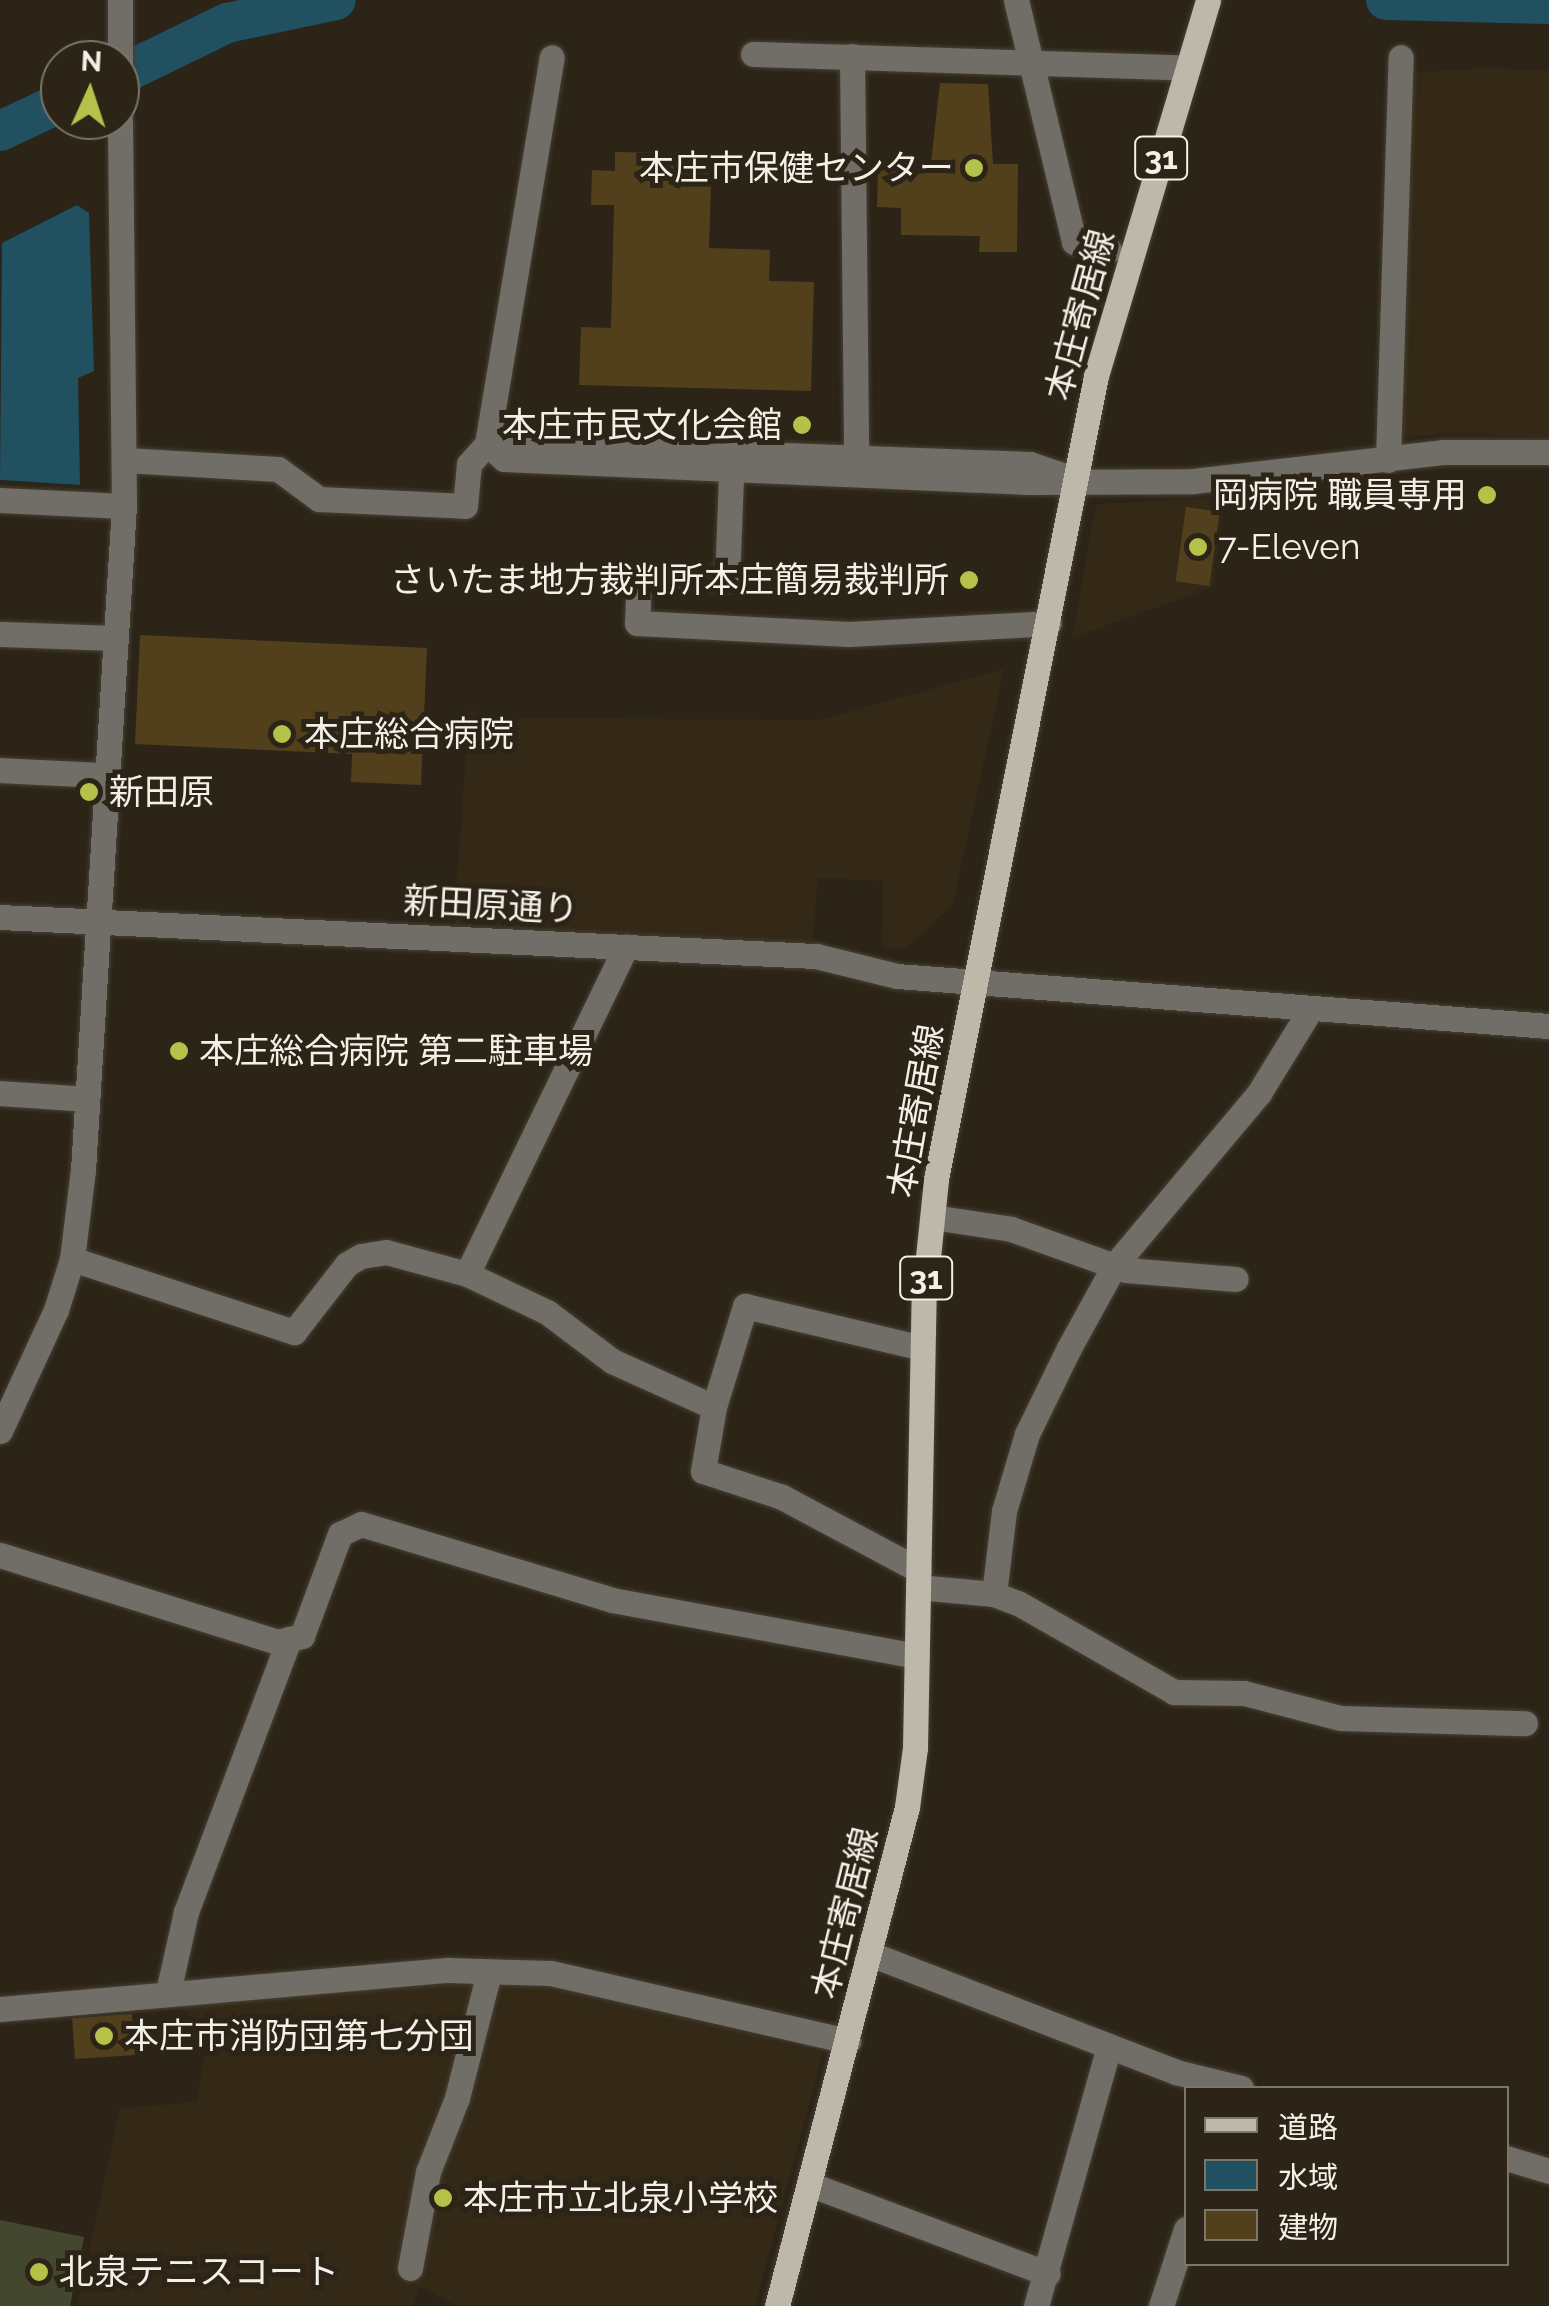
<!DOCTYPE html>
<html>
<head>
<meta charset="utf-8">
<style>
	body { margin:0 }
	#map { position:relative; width:1549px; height:2306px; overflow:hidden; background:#2b2417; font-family:Raleway,"Noto Sans JP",sans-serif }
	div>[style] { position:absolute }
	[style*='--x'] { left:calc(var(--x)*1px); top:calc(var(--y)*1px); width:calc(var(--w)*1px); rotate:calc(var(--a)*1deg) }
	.built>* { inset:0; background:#332916 }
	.green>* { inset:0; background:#444730 }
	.water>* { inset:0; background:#215060 }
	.river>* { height:40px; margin:-20px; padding:0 20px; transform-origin:20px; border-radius:20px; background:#215060 }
	.building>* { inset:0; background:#52401d; transform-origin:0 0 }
	.roads { filter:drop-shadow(0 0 2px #474034) drop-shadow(0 0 2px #474034) }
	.minor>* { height:25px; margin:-12.5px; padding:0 12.5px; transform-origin:12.5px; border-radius:12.5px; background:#706e67 }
	.major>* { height:25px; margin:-12.5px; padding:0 12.5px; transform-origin:12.5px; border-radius:12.5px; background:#bdb8a9 }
	.dots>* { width:28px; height:28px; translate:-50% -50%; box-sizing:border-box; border:5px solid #2b2417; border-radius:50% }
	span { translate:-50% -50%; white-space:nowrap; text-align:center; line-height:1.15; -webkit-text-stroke:10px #2b2417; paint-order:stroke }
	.shield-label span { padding:2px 8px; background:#2b2417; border:2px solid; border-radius:8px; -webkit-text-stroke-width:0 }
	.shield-label { font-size:32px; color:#f4efe7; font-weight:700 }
	.poi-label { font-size:35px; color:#f4efe7 }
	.right { translate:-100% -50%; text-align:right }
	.left { translate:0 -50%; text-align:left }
	.street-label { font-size:35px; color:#f4efe7 }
	.legend { position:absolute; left:1184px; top:2086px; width:325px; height:180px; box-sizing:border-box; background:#2b2417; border:2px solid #7b756a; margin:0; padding:12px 18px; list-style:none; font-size:30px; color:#f4efe7 }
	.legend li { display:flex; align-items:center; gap:20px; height:50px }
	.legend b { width:50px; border:2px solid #7b756a }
	.north { position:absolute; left:40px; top:40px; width:100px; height:100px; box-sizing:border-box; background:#2b2417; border:2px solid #7b756a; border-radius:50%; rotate:3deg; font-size:28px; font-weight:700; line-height:40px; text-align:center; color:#f4efe7 }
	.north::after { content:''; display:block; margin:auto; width:35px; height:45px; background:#b4c24a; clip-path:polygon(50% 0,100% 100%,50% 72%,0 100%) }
</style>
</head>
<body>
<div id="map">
	<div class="built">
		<div style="clip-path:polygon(1481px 68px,1549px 70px,1549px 437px,1448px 433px,1397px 439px,1410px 73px)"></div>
		<div style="clip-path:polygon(1225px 497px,1213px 587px,1072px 638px,1096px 504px)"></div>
		<div style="clip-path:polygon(1004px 669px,953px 904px,906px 949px,882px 947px,883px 881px,818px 878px,812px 942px,454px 925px,469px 710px,509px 718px,819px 720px)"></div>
		<div style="clip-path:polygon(546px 1982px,823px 2053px,755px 2306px,457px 2306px,420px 2287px,412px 2306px,77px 2306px,120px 2108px,197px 2102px,208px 2029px,177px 2005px,443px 1983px)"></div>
	</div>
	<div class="green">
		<div style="clip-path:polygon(0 2220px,84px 2237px,70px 2306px,0 2306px)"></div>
	</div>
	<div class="water">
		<div style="clip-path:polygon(77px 205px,89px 213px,94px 371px,78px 378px,80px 485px,0 480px,2px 243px)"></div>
	</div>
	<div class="river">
		<div style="--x:1386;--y:0;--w:163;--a:1.4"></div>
		<div style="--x:120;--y:75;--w:119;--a:-25.9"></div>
		<div style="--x:227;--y:23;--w:111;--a:-11.9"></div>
		<div style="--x:0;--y:131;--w:66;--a:-25"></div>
	</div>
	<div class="building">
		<div style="clip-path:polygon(940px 83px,988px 84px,993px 164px,1018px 164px,1017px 252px,979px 252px,980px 236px,901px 235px,901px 208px,877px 207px,878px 170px,930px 171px)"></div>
		<div style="clip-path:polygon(615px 152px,712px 154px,709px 248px,770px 250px,769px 281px,814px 282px,811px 391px,579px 385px,581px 327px,611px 328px,614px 205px,591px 205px,592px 170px,615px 171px)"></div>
		<div style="left:1186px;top:507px;width:34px;height:75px;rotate:8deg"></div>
		<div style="clip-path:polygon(140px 635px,427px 648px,421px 785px,351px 782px,352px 754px,135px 744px)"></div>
		<div style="left:132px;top:2014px;width:41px;height:60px;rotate:86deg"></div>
	</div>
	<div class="roads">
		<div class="minor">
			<div style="--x:1016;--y:0;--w:249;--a:76.5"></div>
			<div style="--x:1074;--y:242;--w:36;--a:13"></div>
			<div style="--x:753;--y:54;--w:434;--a:1.8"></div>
			<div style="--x:852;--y:56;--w:413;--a:89.4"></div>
			<div style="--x:120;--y:103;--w:103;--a:-90"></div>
			<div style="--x:487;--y:444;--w:23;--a:41"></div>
			<div style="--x:504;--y:459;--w:526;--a:2.51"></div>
			<div style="--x:1029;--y:482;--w:164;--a:-0.3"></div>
			<div style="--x:1193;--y:481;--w:251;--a:-6.6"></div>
			<div style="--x:1442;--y:452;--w:107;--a:0"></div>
			<div style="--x:487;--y:444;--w:543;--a:2.11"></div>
			<div style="--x:1030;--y:464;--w:31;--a:19"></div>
			<div style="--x:732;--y:451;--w:128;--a:92.2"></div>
			<div style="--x:727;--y:579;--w:88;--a:-178"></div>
			<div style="--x:639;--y:576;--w:47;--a:92.4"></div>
			<div style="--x:637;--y:623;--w:212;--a:3"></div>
			<div style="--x:849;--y:634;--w:200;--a:-3.1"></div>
			<div style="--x:125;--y:460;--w:153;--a:3.4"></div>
			<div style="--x:278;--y:469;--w:51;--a:36.2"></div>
			<div style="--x:319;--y:499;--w:146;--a:2.7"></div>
			<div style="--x:465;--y:506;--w:42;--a:-84.6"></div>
			<div style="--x:469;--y:464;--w:27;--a:-48"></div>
			<div style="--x:487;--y:444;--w:392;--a:-80.5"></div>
			<div style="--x:1388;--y:460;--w:403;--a:-88.2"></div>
			<div style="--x:0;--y:500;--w:124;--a:2.8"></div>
			<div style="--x:0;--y:634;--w:116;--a:2"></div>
			<div style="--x:0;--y:770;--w:103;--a:2.8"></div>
			<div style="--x:0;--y:917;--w:817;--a:2.74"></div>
			<div style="--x:816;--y:956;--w:83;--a:13.9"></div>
			<div style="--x:897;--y:976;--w:654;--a:4.39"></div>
			<div style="--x:0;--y:1093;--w:87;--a:3.9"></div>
			<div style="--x:933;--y:1217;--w:79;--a:8.7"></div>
			<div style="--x:1011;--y:1229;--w:122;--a:19.6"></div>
			<div style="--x:1126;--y:1270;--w:110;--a:4.7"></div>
			<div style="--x:72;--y:1259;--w:234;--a:18.2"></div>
			<div style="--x:294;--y:1332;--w:86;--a:-52.1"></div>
			<div style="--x:347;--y:1264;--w:16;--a:-30"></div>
			<div style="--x:361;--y:1256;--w:25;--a:-9"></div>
			<div style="--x:386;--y:1252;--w:84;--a:15.2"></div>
			<div style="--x:467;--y:1274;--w:364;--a:-64.1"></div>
			<div style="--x:467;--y:1274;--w:89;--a:25.4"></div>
			<div style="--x:547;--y:1312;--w:81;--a:37"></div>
			<div style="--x:612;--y:1361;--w:112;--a:24.3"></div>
			<div style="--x:714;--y:1407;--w:106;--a:-72.9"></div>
			<div style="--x:745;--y:1306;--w:182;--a:13.3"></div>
			<div style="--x:714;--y:1407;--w:65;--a:99.8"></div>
			<div style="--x:703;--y:1471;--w:83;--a:18.2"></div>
			<div style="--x:782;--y:1497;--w:155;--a:28.1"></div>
			<div style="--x:0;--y:1431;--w:133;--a:-65.2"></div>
			<div style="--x:56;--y:1310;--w:53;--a:-72.6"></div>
			<div style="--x:72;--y:1259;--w:90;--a:-83"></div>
			<div style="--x:83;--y:1170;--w:665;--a:-86.47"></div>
			<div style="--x:124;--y:506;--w:386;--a:-90.6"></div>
			<div style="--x:0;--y:1555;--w:291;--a:17.4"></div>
			<div style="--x:278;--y:1642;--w:25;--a:-14"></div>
			<div style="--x:302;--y:1636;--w:109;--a:-69.6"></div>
			<div style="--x:340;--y:1534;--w:23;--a:-25"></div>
			<div style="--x:361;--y:1524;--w:262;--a:16.8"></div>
			<div style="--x:612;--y:1600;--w:310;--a:10.4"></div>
			<div style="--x:918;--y:1587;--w:76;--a:5.3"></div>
			<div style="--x:994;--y:1594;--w:26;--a:21"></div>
			<div style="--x:1018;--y:1603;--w:180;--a:29.7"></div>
			<div style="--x:1174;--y:1692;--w:70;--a:0.8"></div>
			<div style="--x:1244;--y:1693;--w:100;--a:14.5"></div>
			<div style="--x:1341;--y:1718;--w:184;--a:1.6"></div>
			<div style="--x:994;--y:1594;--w:84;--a:-83.1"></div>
			<div style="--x:1004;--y:1511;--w:80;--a:-73.4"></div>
			<div style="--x:1027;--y:1434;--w:96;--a:-64"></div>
			<div style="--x:1069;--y:1348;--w:94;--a:-61.2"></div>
			<div style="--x:1114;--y:1266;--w:226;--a:-50"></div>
			<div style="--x:1259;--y:1093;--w:97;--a:-58.4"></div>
			<div style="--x:873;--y:1955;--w:325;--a:21.1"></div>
			<div style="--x:1176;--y:2072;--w:67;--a:13.8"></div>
			<div style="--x:168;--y:1992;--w:82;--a:-77.3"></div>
			<div style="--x:186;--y:1912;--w:292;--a:-69.3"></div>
			<div style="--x:0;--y:2009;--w:449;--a:-5"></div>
			<div style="--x:447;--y:1970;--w:104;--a:1.7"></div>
			<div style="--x:551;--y:1973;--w:305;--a:12.9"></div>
			<div style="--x:1506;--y:2158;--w:45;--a:16.8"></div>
			<div style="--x:809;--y:2184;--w:255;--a:20.6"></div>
			<div style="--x:410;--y:2268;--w:98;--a:-79.4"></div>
			<div style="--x:428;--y:2172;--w:79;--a:-68.6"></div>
			<div style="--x:457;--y:2098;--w:130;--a:-75.7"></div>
			<div style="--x:1036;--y:2306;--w:270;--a:-74.3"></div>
			<div style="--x:1161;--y:2306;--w:81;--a:-72"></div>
		</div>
		<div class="major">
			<div style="--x:777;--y:2306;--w:516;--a:-75.4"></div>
			<div style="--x:907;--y:1807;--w:60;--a:-82.3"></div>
			<div style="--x:915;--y:1748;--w:452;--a:-88.9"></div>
			<div style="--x:924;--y:1296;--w:118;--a:-84.1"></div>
			<div style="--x:936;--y:1179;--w:819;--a:-78.73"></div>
			<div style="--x:1096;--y:376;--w:392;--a:-73.4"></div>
		</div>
	</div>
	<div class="dots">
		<div style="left:974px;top:168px;background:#b4c24a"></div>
		<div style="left:802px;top:425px;background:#b4c24a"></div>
		<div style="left:1487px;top:495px;background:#b4c24a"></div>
		<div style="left:1198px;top:547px;background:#b4c24a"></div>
		<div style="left:969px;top:580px;background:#b4c24a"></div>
		<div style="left:282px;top:734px;background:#b4c24a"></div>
		<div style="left:89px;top:792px;background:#b4c24a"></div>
		<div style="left:179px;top:1051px;background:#b4c24a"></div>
		<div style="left:104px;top:2036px;background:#b4c24a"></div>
		<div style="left:443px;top:2198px;background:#b4c24a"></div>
		<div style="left:39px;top:2272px;background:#b4c24a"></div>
	</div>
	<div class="shield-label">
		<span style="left:1161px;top:158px">31</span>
		<span style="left:926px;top:1278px">31</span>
	</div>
	<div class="poi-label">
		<span class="right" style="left:954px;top:168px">本庄市保健センター</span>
		<span class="right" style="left:782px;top:425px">本庄市民文化会館</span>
		<span class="right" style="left:1467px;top:495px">岡病院 職員専用</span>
		<span class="left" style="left:1218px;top:547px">7-Eleven</span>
		<span class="right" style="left:949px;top:580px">さいたま地方裁判所本庄簡易裁判所</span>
		<span class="left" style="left:304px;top:734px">本庄総合病院</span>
		<span class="left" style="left:109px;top:792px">新田原</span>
		<span class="left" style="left:199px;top:1051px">本庄総合病院 第二駐車場</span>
		<span class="left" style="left:124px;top:2036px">本庄市消防団第七分団</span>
		<span class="left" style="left:463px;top:2198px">本庄市立北泉小学校</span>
		<span class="left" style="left:59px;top:2272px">北泉テニスコート</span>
	</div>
	<div class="street-label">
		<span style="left:1080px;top:315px;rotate:-75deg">本庄寄居線</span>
		<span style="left:491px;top:905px;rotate:3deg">新田原通り</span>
		<span style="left:916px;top:1111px;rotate:-80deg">本庄寄居線</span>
		<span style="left:845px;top:1913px;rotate:-76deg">本庄寄居線</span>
	</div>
	<ul class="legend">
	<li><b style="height:12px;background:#bdb8a9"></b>道路</li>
	<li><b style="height:28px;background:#215060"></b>水域</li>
	<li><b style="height:28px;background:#52401d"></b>建物</li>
	</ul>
	<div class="north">N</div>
</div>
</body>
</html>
